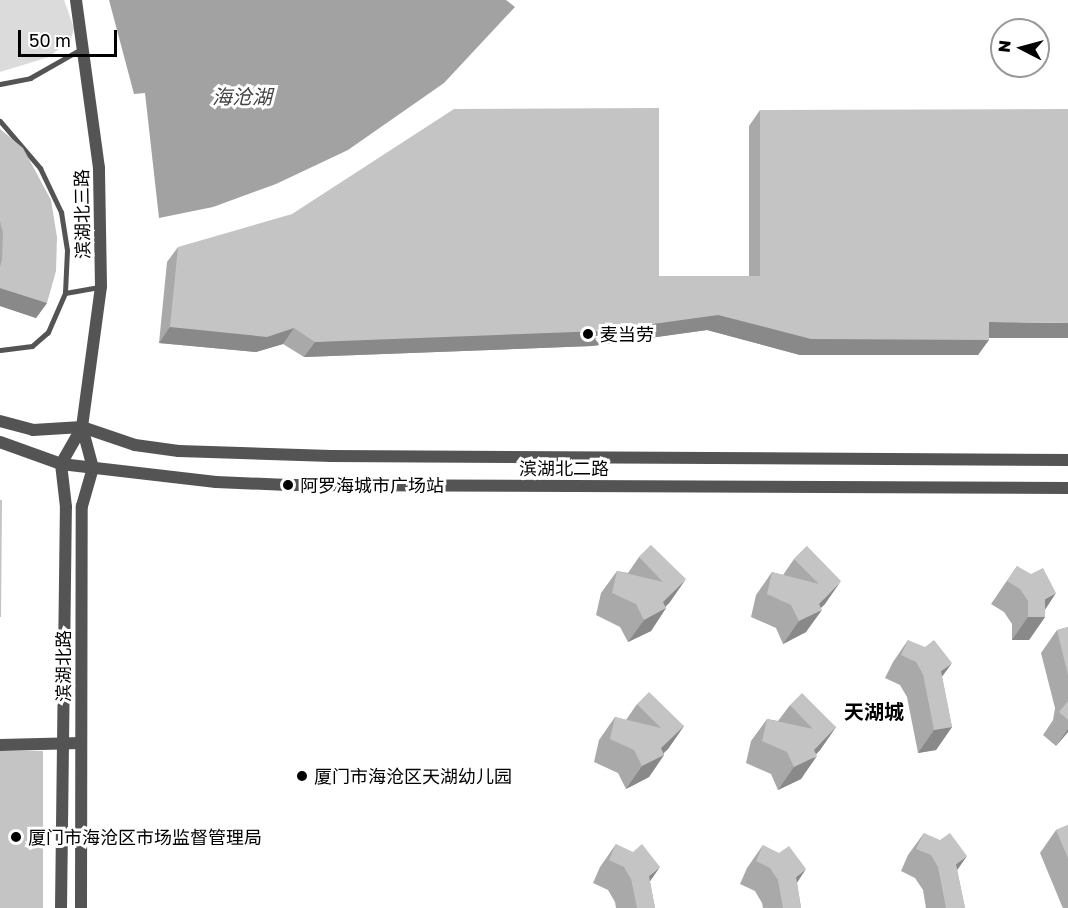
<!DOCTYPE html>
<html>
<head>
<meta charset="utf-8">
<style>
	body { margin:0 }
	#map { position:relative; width:1068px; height:908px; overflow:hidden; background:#fff; font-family:"Golos Text","Noto Sans SC",sans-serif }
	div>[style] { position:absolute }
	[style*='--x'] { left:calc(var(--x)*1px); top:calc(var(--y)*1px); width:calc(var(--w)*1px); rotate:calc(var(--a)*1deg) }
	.green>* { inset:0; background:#dbdbdb }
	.water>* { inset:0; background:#a2a2a2 }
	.service>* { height:5px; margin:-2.5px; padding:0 2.5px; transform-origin:2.5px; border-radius:2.5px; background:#545454 }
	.tertiary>* { height:12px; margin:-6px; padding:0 6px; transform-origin:6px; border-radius:6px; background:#545454 }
	.wall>* { inset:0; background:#a9a9a9 }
	.shaded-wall>* { inset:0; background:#898989 }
	.building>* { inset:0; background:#c4c4c4; transform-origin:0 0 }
	.dots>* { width:16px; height:16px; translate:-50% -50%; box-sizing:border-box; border:3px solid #fff; border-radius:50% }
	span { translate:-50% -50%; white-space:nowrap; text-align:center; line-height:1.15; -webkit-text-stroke:6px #fff; paint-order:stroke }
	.street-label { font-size:18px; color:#000 }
	.poi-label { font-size:18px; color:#000 }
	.left { translate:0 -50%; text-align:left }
	.water-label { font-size:20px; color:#434343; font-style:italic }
	.neighbourhood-label { font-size:20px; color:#000; font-weight:700 }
	.north { position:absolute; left:990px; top:18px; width:60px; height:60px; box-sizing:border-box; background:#fff; border:2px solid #999; border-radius:50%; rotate:276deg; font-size:16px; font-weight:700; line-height:24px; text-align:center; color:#000 }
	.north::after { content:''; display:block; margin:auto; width:21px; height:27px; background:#000; clip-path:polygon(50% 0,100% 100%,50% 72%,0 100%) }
	.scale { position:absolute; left:18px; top:30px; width:99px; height:27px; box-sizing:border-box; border:3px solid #000; border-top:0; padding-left:8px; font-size:18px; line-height:21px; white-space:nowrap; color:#000; -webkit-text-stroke:4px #fff; paint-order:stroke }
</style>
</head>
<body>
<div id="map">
	<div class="green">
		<div style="clip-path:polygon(0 0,64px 0,74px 28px,71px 39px,49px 57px,0 72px)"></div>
	</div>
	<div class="water">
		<div style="clip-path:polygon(109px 0,506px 0,515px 7px,444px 83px,348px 150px,276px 184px,213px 207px,159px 218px,145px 93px,134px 94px)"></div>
	</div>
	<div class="service">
		<div style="--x:0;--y:84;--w:31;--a:-11"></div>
		<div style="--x:30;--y:78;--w:59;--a:-29.6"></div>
		<div style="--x:0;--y:121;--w:62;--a:49.6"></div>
		<div style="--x:40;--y:168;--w:49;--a:64.5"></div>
		<div style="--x:61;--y:212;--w:38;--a:81"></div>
		<div style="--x:67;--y:250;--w:43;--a:92.7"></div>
		<div style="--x:65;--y:293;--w:43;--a:113.6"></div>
		<div style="--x:48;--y:332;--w:21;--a:139"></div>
		<div style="--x:32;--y:346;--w:32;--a:173"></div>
		<div style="--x:65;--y:293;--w:36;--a:-10"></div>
	</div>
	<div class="tertiary">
		<div style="--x:0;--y:421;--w:34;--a:15"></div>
		<div style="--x:33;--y:430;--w:49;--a:-3.5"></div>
		<div style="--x:82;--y:427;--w:56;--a:18.8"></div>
		<div style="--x:135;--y:445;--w:44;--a:7.8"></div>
		<div style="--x:179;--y:451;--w:152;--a:1.9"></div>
		<div style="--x:331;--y:456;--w:737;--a:0.31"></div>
		<div style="--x:0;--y:442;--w:65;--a:19.8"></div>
		<div style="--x:61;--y:464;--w:156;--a:6.6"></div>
		<div style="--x:216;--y:482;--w:72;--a:2.4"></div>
		<div style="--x:288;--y:485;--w:780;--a:0.22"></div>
		<div style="--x:0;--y:745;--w:81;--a:-1.4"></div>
		<div style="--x:61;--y:908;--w:401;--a:-89.3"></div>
		<div style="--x:66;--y:507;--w:43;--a:-96.6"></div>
		<div style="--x:61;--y:464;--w:43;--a:-60.4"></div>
		<div style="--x:82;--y:427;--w:142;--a:-82.3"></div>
		<div style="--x:101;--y:286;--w:118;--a:-91"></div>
		<div style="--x:99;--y:168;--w:170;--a:-97.8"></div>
		<div style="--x:81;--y:908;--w:402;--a:-89.9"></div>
		<div style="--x:82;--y:506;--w:40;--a:-74"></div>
		<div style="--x:93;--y:468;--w:42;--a:-105"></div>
	</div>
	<div class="wall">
		<div style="clip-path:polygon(760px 110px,989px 338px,978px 355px,800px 355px,707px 330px,592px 346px,304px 357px,283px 344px,256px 352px,159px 343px,167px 262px,178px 247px,659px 276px,749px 276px,749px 126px)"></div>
		<div style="clip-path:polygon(0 129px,47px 303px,36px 318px,0 306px)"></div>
		<div style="clip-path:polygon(651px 545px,670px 602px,666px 606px,666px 608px,651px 631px,628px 642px,620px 627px,596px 615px,601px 593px,617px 571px,628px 573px,639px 557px)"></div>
		<div style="clip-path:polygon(807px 546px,825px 604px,821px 608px,806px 632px,783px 644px,776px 628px,751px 617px,756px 595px,772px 572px,783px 575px,794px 559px)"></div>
		<div style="clip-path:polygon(1017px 566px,1045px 609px,1045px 617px,1029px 640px,1012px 640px,1012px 624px,1004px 612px,991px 604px)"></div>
		<div style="clip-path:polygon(1068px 627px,1068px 732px,1056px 746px,1043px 735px,1053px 720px,1055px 708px,1041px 653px,1057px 630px)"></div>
		<div style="clip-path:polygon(908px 640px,942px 677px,952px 727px,936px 750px,918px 753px,907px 697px,900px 685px,885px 678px,893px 662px)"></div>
		<div style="clip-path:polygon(637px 704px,684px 726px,668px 749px,664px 753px,664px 755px,649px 777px,626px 789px,618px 773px,594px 762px,599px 740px,615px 717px,626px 720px)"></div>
		<div style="clip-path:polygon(790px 705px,836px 727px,820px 750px,816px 754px,801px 779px,778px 790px,771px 774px,746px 763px,751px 741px,767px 719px,778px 721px)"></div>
		<div style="clip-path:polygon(1068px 825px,1068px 908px,1063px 908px,1062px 906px,1040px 853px,1056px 830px)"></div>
		<div style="clip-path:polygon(924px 833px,957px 870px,965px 908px,926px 908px,923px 890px,915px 878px,901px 871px,908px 855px)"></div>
		<div style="clip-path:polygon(616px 844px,650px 882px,655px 908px,616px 908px,615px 902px,608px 890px,593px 883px,600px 867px)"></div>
		<div style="clip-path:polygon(763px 845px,797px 883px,801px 908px,763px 908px,762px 903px,755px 891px,740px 884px,747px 868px)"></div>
	</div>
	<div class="shaded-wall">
		<div style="clip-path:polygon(0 288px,47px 303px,36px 318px,0 306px)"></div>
		<div style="clip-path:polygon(718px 315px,989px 340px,978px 355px,800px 355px,707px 330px,592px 346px,304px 357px,315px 342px)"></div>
		<div style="clip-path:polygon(989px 322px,1068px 323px,1068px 338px,979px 338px)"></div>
		<div style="clip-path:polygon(170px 327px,294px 328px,283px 344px,256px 352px,159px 343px)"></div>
		<div style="clip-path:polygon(686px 579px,670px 602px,661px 611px,666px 608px,651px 631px,628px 642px,644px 620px)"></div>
		<div style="clip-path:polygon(841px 581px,825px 604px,816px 612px,822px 610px,806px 632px,783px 644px,799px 621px,819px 604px)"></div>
		<div style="clip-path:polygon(1056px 593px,1041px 616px,1045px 617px,1029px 640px,1012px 640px,1028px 617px,1045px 599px)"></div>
		<div style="clip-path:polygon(952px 663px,936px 685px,941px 671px)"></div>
		<div style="clip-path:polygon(684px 726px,668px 749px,659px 757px,664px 755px,649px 777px,626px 789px,642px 766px)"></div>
		<div style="clip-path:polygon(836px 727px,820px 750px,812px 759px,817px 756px,801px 779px,778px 790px,794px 767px,814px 750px)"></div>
		<div style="clip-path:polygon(952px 727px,936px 750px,918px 753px,934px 730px)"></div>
		<div style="clip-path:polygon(1068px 729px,1068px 732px,1056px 746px)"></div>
		<div style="clip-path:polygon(967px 856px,951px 879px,956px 864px)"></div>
		<div style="clip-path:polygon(660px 867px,644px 890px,649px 876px)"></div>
		<div style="clip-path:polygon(806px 869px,791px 892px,796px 877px)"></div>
	</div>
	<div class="building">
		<div style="clip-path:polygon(659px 108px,659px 276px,760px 276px,760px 110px,1068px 109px,1068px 323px,989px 322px,989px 340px,811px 339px,718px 315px,602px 331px,315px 342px,294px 328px,267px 337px,170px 327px,178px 247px,292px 214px,454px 109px)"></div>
		<div style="clip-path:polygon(0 129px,23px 148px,51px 200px,57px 237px,56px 271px,47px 303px,0 288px,0 267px,2px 260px,3px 233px,0 221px)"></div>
		<div style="clip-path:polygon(0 500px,2px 500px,1px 617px,0 617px)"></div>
		<div style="clip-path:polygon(651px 545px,686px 579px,663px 602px,666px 608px,644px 620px,636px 604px,612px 593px,617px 571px,663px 582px,639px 557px)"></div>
		<div style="clip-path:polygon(807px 546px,841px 581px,819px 604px,822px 610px,799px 621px,791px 605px,767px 594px,772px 572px,819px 584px,794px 559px)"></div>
		<div style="clip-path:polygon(1017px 566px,1031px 574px,1043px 568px,1056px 593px,1045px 599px,1045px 617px,1028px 617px,1028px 601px,1020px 589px,1007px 581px)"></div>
		<div style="clip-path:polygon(1068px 627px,1068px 675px,1057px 630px)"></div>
		<div style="clip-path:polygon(908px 640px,925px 647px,934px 640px,952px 663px,941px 671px,952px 727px,934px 730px,923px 674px,916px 662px,901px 655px)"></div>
		<div style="clip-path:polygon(649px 692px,684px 726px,661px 748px,664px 755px,642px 766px,634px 750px,610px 739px,615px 717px,661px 728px,637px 704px)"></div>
		<div style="clip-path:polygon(802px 693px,836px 727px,814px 750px,817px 756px,794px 767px,787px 752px,762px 741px,767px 719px,813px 729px,790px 705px)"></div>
		<div style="clip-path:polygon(1068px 701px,1068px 720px,1059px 712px)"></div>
		<div style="left:0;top:751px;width:43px;height:157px"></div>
		<div style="clip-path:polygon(1068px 825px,1068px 858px,1056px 830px)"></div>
		<div style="clip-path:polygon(924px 833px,940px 840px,950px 833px,967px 856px,956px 864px,965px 908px,946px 908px,938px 867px,931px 855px,916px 849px)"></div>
		<div style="clip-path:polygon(616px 844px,633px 852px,642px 844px,660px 867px,649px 876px,655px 908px,637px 908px,631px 879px,624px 867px,609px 860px)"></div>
		<div style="clip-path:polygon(763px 845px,779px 853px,789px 846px,806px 869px,796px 877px,801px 908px,783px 908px,778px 880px,770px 868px,756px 861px)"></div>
	</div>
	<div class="dots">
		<div style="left:588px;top:334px;background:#000"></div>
		<div style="left:288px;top:485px;background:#000"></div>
		<div style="left:302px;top:776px;background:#000"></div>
		<div style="left:16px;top:837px;background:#000"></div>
	</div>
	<div class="street-label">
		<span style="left:82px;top:214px;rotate:-91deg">滨湖北三路</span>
		<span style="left:564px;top:468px">滨湖北二路</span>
		<span style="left:63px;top:666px;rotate:-90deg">滨湖北路</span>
	</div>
	<div class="poi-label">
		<span class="left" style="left:600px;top:334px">麦当劳</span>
		<span class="left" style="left:300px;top:485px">阿罗海城市广场站</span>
		<span class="left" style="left:314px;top:776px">厦门市海沧区天湖幼儿园</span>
		<span class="left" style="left:28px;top:837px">厦门市海沧区市场监督管理局</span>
	</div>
	<div class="water-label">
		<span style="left:242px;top:96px">海沧湖</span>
	</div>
	<div class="neighbourhood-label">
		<span style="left:874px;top:711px">天湖城</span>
	</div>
	<div class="north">N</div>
	<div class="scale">50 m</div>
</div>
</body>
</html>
